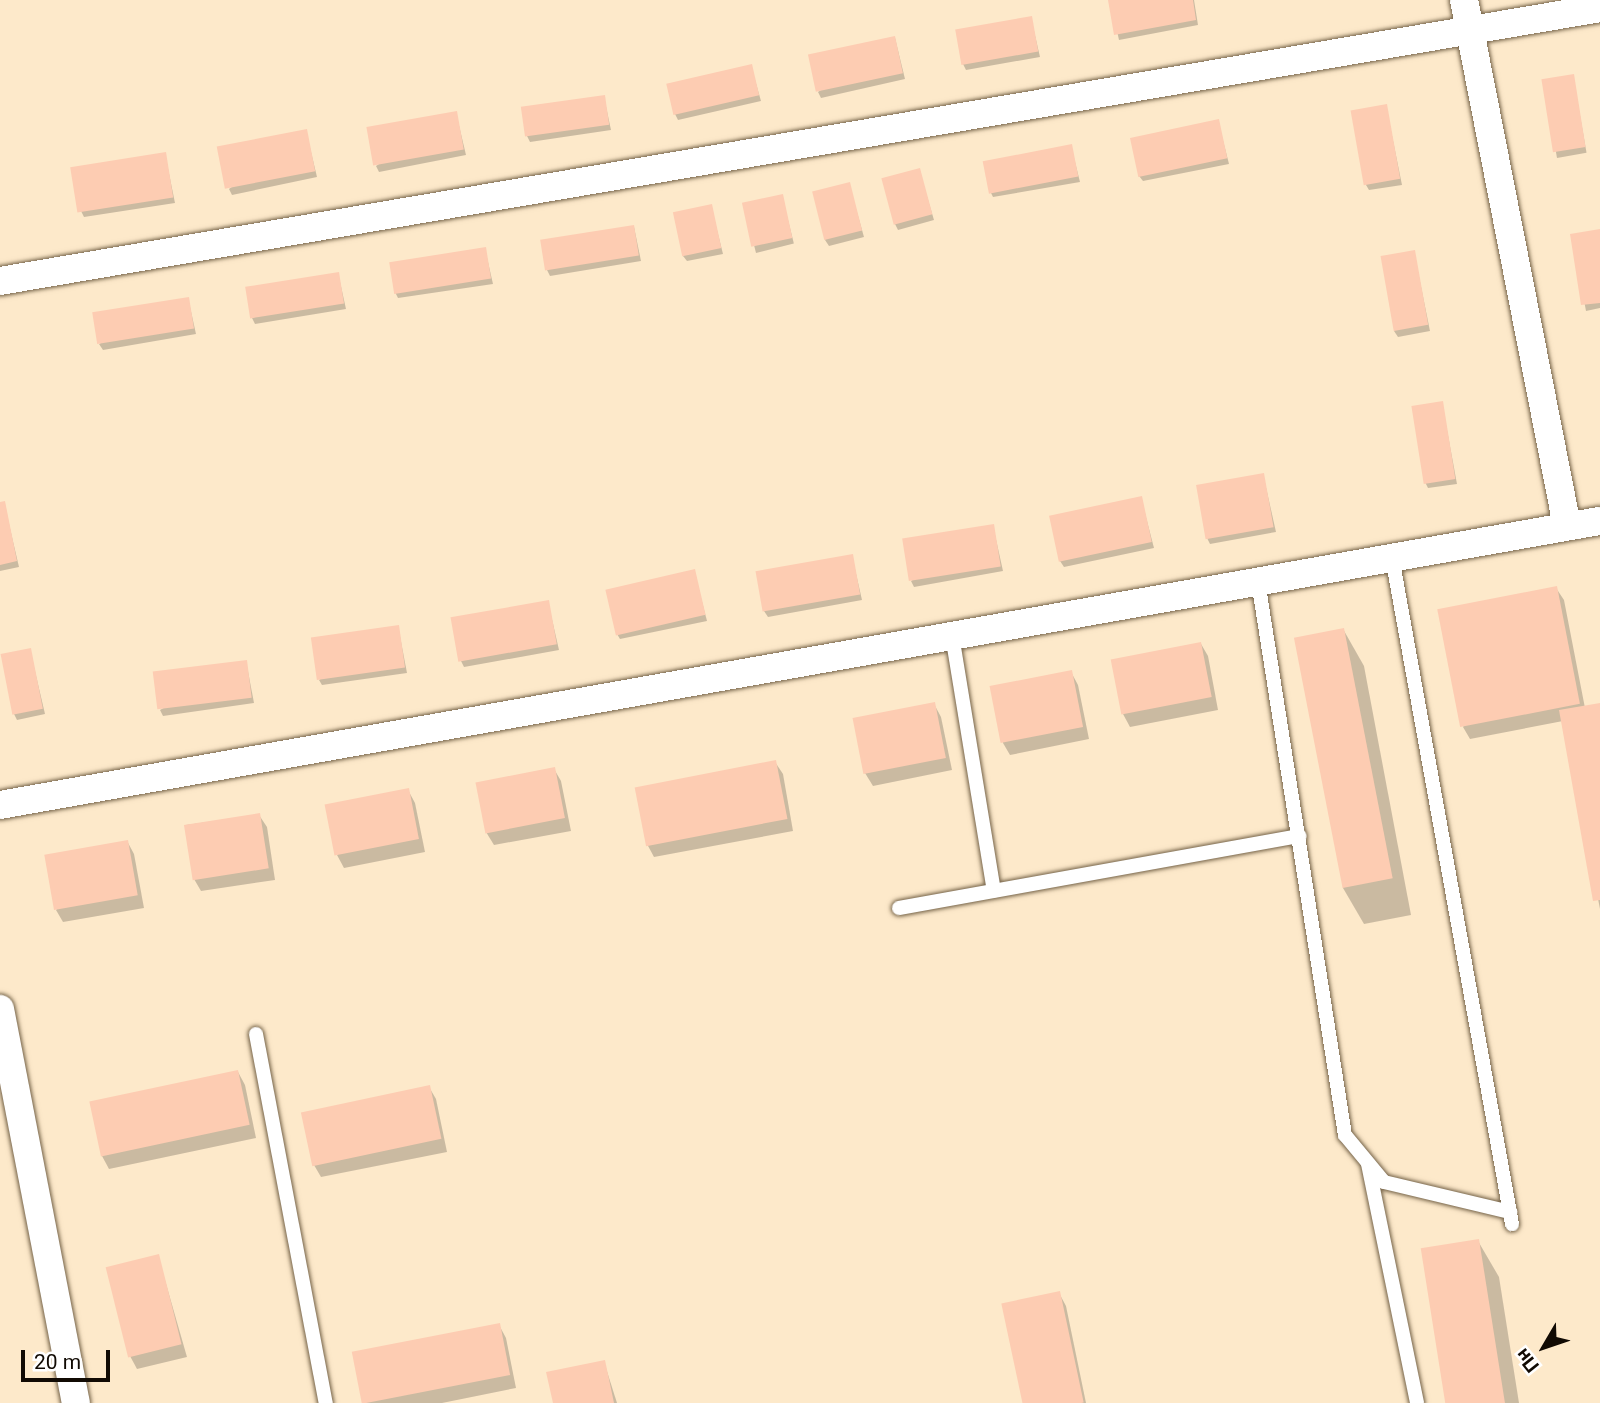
<!DOCTYPE html>
<html>
<head>
<meta charset="utf-8">
<style>
	body { margin:0 }
	#map { position:relative; width:1600px; height:1403px; overflow:hidden; background:#fde9ca; font-family:Roboto,sans-serif }
	div>[style] { position:absolute }
	[style*='--x'] { left:calc(var(--x)*1px); top:calc(var(--y)*1px); width:calc(var(--w)*1px); rotate:calc(var(--a)*1deg) }
	.shadow>* { inset:0; background:#0003; transform-origin:0 0 }
	.building>* { inset:0; background:#fdccb2; transform-origin:0 0 }
	.roads { filter:drop-shadow(0 0 2px #756348) drop-shadow(0 0 2px #756348) }
	.service>* { height:14px; margin:-7px; padding:0 7px; transform-origin:7px; border-radius:7px; background:#fff }
	.minor>* { height:28px; margin:-14px; padding:0 14px; transform-origin:14px; border-radius:14px; background:#fff }
	span { translate:-50% -50%; white-space:nowrap; text-align:center; line-height:1.15; -webkit-text-stroke:5px #fff; paint-order:stroke }
	.north { position:absolute; left:1509px; top:1312px; width:70px; height:70px; -webkit-text-stroke:5px #fff; paint-order:stroke; rotate:231deg; font-size:19px; font-weight:700; line-height:28px; text-align:center; color:#110a03 }
	.north::after { content:''; display:block; margin:auto; width:24px; height:32px; background:#110a03; clip-path:polygon(50% 0,100% 100%,50% 72%,0 100%) }
	.scale { position:absolute; left:21px; top:1350px; width:89px; height:32px; box-sizing:border-box; border:4px solid #110a03; border-top:0; padding-left:9px; font-size:21px; line-height:24px; white-space:nowrap; color:#110a03; -webkit-text-stroke:5px #fff; paint-order:stroke }
</style>
</head>
<body>
<div id="map">
	<div class="shadow">
		<div style="clip-path:polygon(1110px 0,1194px 0,1198px 25px,1119px 40px)"></div>
		<div style="clip-path:polygon(1031px 18px,1040px 57px,966px 70px,963px 64px)"></div>
		<div style="clip-path:polygon(895px 38px,905px 79px,821px 98px,818px 92px)"></div>
		<div style="clip-path:polygon(751px 66px,761px 101px,678px 120px,675px 114px)"></div>
		<div style="left:1573px;top:76px;width:78px;height:30px;rotate:80deg"></div>
		<div style="clip-path:polygon(604px 97px,611px 130px,530px 142px,527px 136px)"></div>
		<div style="clip-path:polygon(1386px 106px,1402px 185px,1369px 190px,1366px 185px)"></div>
		<div style="clip-path:polygon(456px 113px,466px 155px,379px 172px,376px 166px)"></div>
		<div style="clip-path:polygon(1218px 121px,1229px 164px,1143px 181px,1139px 176px)"></div>
		<div style="clip-path:polygon(306px 131px,317px 177px,232px 195px,229px 189px)"></div>
		<div style="clip-path:polygon(1071px 146px,1080px 182px,993px 197px,990px 191px)"></div>
		<div style="clip-path:polygon(165px 154px,175px 203px,84px 217px,81px 211px)"></div>
		<div style="clip-path:polygon(919px 170px,934px 220px,898px 230px,895px 224px)"></div>
		<div style="clip-path:polygon(849px 184px,864px 237px,829px 246px,825px 240px)"></div>
		<div style="left:782px;top:196px;width:49px;height:39px;rotate:76deg"></div>
		<div style="clip-path:polygon(711px 206px,723px 254px,687px 261px,683px 256px)"></div>
		<div style="clip-path:polygon(634px 227px,641px 261px,550px 276px,547px 270px)"></div>
		<div style="clip-path:polygon(1600px 231px,1600px 308px,1586px 311px,1572px 235px)"></div>
		<div style="clip-path:polygon(485px 249px,493px 284px,398px 298px,395px 292px)"></div>
		<div style="clip-path:polygon(1414px 252px,1430px 331px,1398px 337px,1394px 331px)"></div>
		<div style="clip-path:polygon(338px 273px,346px 309px,255px 324px,252px 318px)"></div>
		<div style="clip-path:polygon(188px 298px,196px 334px,103px 350px,99px 344px)"></div>
		<div style="clip-path:polygon(1442px 403px,1457px 484px,1428px 488px,1425px 482px)"></div>
		<div style="clip-path:polygon(1263px 474px,1276px 532px,1210px 544px,1207px 538px)"></div>
		<div style="clip-path:polygon(1141px 498px,1154px 548px,1064px 567px,1060px 561px)"></div>
		<div style="clip-path:polygon(4px 503px,19px 567px,0 571px,0 504px)"></div>
		<div style="clip-path:polygon(993px 526px,1003px 571px,914px 587px,911px 581px)"></div>
		<div style="clip-path:polygon(852px 556px,862px 600px,768px 617px,764px 611px)"></div>
		<div style="clip-path:polygon(694px 571px,707px 621px,620px 639px,617px 634px)"></div>
		<div style="clip-path:polygon(1556px 588px,1564px 600px,1585px 708px,1600px 705px,1600px 909px,1563px 721px,1470px 739px,1463px 727px)"></div>
		<div style="clip-path:polygon(548px 602px,559px 650px,464px 667px,461px 661px)"></div>
		<div style="clip-path:polygon(398px 626px,407px 673px,322px 685px,319px 680px)"></div>
		<div style="clip-path:polygon(1343px 629px,1364px 666px,1411px 915px,1364px 924px,1343px 888px)"></div>
		<div style="clip-path:polygon(1201px 644px,1208px 656px,1218px 710px,1130px 727px,1123px 714px)"></div>
		<div style="clip-path:polygon(30px 650px,45px 714px,17px 720px,14px 714px)"></div>
		<div style="clip-path:polygon(246px 661px,254px 703px,163px 716px,160px 710px)"></div>
		<div style="clip-path:polygon(1071px 672px,1078px 685px,1089px 739px,1010px 755px,1003px 743px,992px 688px)"></div>
		<div style="clip-path:polygon(934px 704px,941px 717px,952px 770px,873px 786px,865px 773px)"></div>
		<div style="clip-path:polygon(775px 762px,783px 774px,793px 831px,654px 857px,647px 844px)"></div>
		<div style="clip-path:polygon(554px 769px,561px 781px,571px 831px,494px 845px,486px 832px)"></div>
		<div style="clip-path:polygon(408px 790px,415px 803px,425px 852px,344px 868px,337px 855px)"></div>
		<div style="clip-path:polygon(259px 815px,267px 827px,275px 880px,201px 891px,194px 879px,186px 825px)"></div>
		<div style="clip-path:polygon(127px 841px,134px 854px,144px 908px,63px 922px,56px 910px)"></div>
		<div style="clip-path:polygon(238px 1072px,245px 1085px,256px 1138px,109px 1169px,102px 1156px)"></div>
		<div style="clip-path:polygon(429px 1087px,436px 1099px,447px 1152px,321px 1177px,314px 1165px)"></div>
		<div style="clip-path:polygon(1478px 1241px,1499px 1277px,1519px 1403px,1448px 1403px)"></div>
		<div style="clip-path:polygon(158px 1256px,187px 1357px,137px 1369px,130px 1356px)"></div>
		<div style="clip-path:polygon(1059px 1293px,1066px 1306px,1086px 1403px,1024px 1403px)"></div>
		<div style="clip-path:polygon(499px 1325px,506px 1338px,516px 1388px,442px 1403px,364px 1403px,354px 1355px)"></div>
		<div style="clip-path:polygon(604px 1362px,617px 1403px,555px 1403px)"></div>
	</div>
	<div class="building">
		<div style="clip-path:polygon(1108px 0,1193px 0,1196px 20px,1114px 35px)"></div>
		<div style="left:1032px;top:16px;width:36px;height:78px;rotate:80deg"></div>
		<div style="left:895px;top:36px;width:38px;height:89px;rotate:78deg"></div>
		<div style="left:752px;top:64px;width:32px;height:88px;rotate:77deg"></div>
		<div style="left:1574px;top:74px;width:74px;height:33px;rotate:81deg"></div>
		<div style="left:605px;top:95px;width:30px;height:85px;rotate:82deg"></div>
		<div style="left:1387px;top:104px;width:76px;height:37px;rotate:80deg"></div>
		<div style="left:457px;top:111px;width:39px;height:92px;rotate:80deg"></div>
		<div style="left:1219px;top:119px;width:40px;height:91px;rotate:78deg"></div>
		<div style="left:307px;top:129px;width:43px;height:92px;rotate:79deg"></div>
		<div style="left:1072px;top:144px;width:33px;height:91px;rotate:79deg"></div>
		<div style="left:166px;top:152px;width:46px;height:97px;rotate:81deg"></div>
		<div style="left:920px;top:168px;width:48px;height:40px;rotate:75deg"></div>
		<div style="left:850px;top:182px;width:50px;height:39px;rotate:76deg"></div>
		<div style="left:783px;top:194px;width:45px;height:42px;rotate:78deg"></div>
		<div style="left:712px;top:204px;width:45px;height:40px;rotate:78deg"></div>
		<div style="left:634px;top:225px;width:31px;height:95px;rotate:81deg"></div>
		<div style="clip-path:polygon(1600px 229px,1600px 303px,1581px 305px,1570px 234px)"></div>
		<div style="left:486px;top:247px;width:32px;height:98px;rotate:81deg"></div>
		<div style="left:1415px;top:250px;width:76px;height:35px;rotate:80deg"></div>
		<div style="left:339px;top:272px;width:32px;height:95px;rotate:81deg"></div>
		<div style="left:189px;top:297px;width:32px;height:98px;rotate:81deg"></div>
		<div style="left:1443px;top:401px;width:79px;height:32px;rotate:81deg"></div>
		<div style="left:1264px;top:473px;width:55px;height:69px;rotate:80deg"></div>
		<div style="left:1142px;top:496px;width:47px;height:95px;rotate:78deg"></div>
		<div style="clip-path:polygon(5px 501px,17px 561px,0 565px,0 502px)"></div>
		<div style="left:994px;top:524px;width:43px;height:93px;rotate:81deg"></div>
		<div style="left:853px;top:554px;width:41px;height:99px;rotate:80deg"></div>
		<div style="left:695px;top:569px;width:47px;height:92px;rotate:77deg"></div>
		<div style="left:1557px;top:586px;width:120px;height:122px;rotate:79deg"></div>
		<div style="left:549px;top:600px;width:45px;height:100px;rotate:80deg"></div>
		<div style="left:399px;top:625px;width:43px;height:89px;rotate:82deg"></div>
		<div style="left:1344px;top:628px;width:255px;height:51px;rotate:79deg"></div>
		<div style="left:1201px;top:642px;width:56px;height:92px;rotate:79deg"></div>
		<div style="left:31px;top:648px;width:62px;height:31px;rotate:79deg"></div>
		<div style="left:247px;top:660px;width:38px;height:95px;rotate:83deg"></div>
		<div style="left:1072px;top:670px;width:58px;height:84px;rotate:79deg"></div>
		<div style="left:935px;top:702px;width:57px;height:84px;rotate:79deg"></div>
		<div style="clip-path:polygon(1600px 703px,1600px 900px,1593px 901px,1559px 710px)"></div>
		<div style="left:776px;top:760px;width:60px;height:144px;rotate:79deg"></div>
		<div style="left:555px;top:767px;width:52px;height:81px;rotate:79deg"></div>
		<div style="left:409px;top:788px;width:52px;height:86px;rotate:79deg"></div>
		<div style="left:260px;top:813px;width:56px;height:77px;rotate:81deg"></div>
		<div style="left:128px;top:840px;width:56px;height:85px;rotate:80deg"></div>
		<div style="left:238px;top:1070px;width:56px;height:152px;rotate:78deg"></div>
		<div style="left:430px;top:1085px;width:55px;height:132px;rotate:78deg"></div>
		<div style="left:1479px;top:1239px;width:166px;height:59px;rotate:81deg"></div>
		<div style="left:159px;top:1254px;width:93px;height:55px;rotate:76deg"></div>
		<div style="left:1060px;top:1291px;width:114px;height:60px;rotate:78deg"></div>
		<div style="left:500px;top:1323px;width:53px;height:151px;rotate:79deg"></div>
		<div style="clip-path:polygon(605px 1360px,614px 1403px,553px 1403px,546px 1372px)"></div>
	</div>
	<div class="roads">
		<div class="service">
			<div style="--x:1392;--y:557;--w:678;--a:79.8"></div>
			<div style="--x:1258;--y:581;--w:561;--a:81.08"></div>
			<div style="--x:1345;--y:1135;--w:61;--a:50.3"></div>
			<div style="--x:1384;--y:1182;--w:130;--a:13.4"></div>
			<div style="--x:952;--y:635;--w:259;--a:80.7"></div>
			<div style="--x:899;--y:908;--w:407;--a:-10.2"></div>
			<div style="--x:256;--y:1034;--w:376;--a:79.3"></div>
			<div style="--x:1368;--y:1164;--w:244;--a:78.4"></div>
		</div>
		<div class="minor">
			<div style="--x:1464;--y:0;--w:536;--a:78.92"></div>
			<div style="--x:0;--y:281;--w:1623;--a:-9.68"></div>
			<div style="--x:0;--y:805;--w:1625;--a:-10.07"></div>
			<div style="--x:0;--y:1009;--w:401;--a:79.1"></div>
		</div>
	</div>
	<div class="north">Пн</div>
	<div class="scale">20 m</div>
</div>
</body>
</html>
